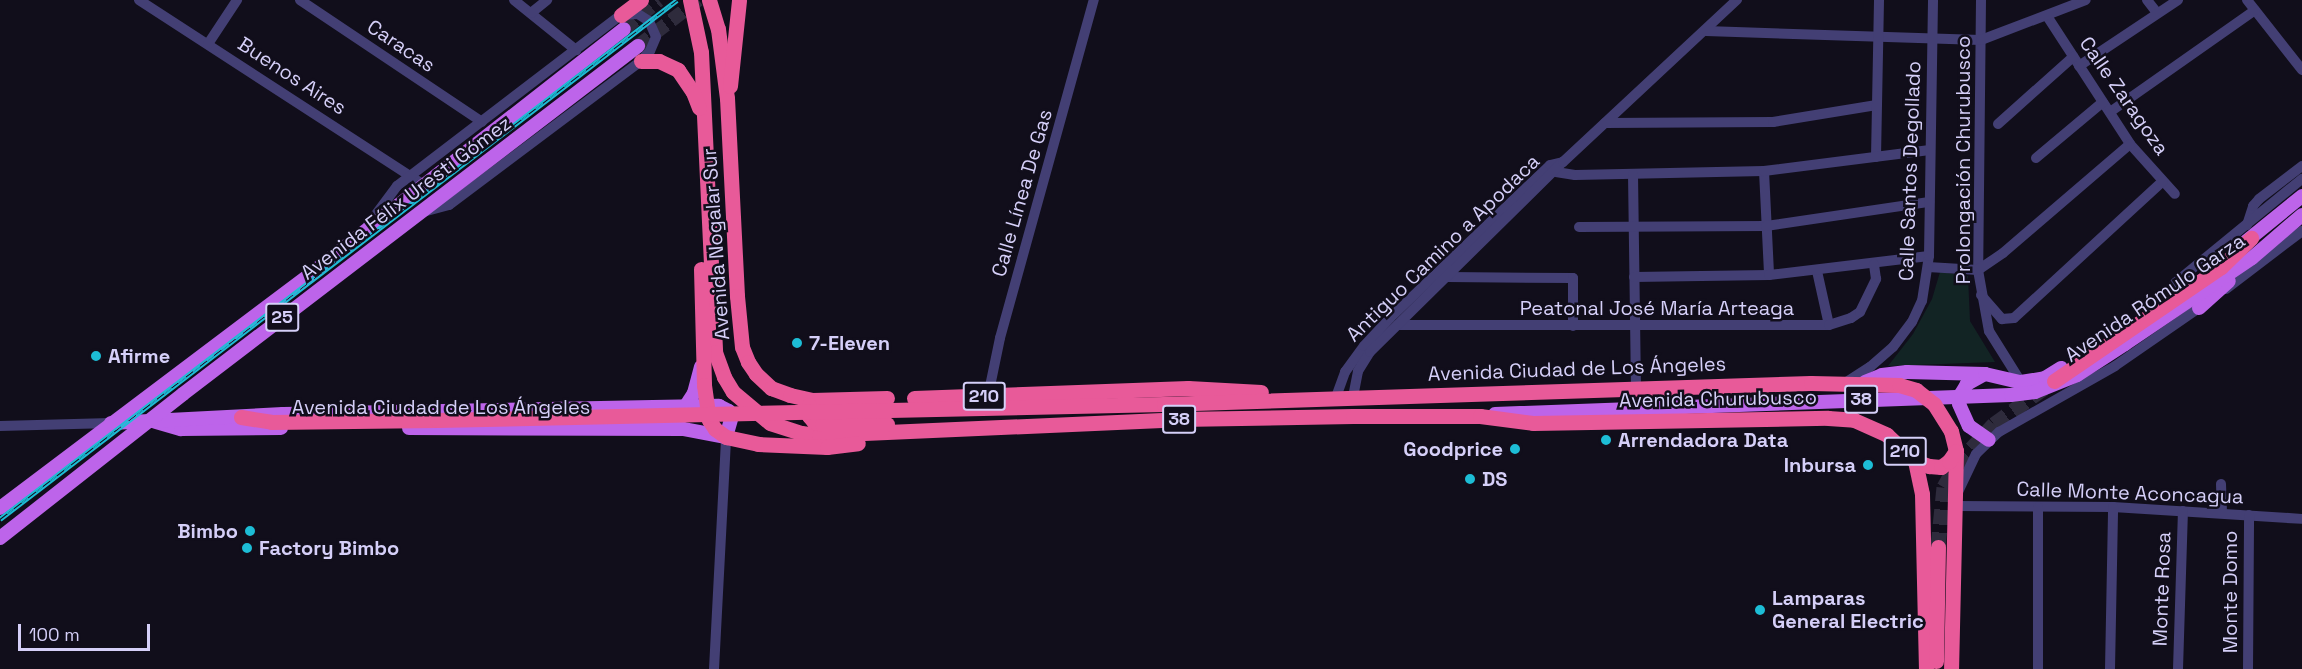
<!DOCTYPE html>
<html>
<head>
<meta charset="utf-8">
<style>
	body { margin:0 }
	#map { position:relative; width:2302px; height:669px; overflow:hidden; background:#110e1b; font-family:"Space Grotesk",sans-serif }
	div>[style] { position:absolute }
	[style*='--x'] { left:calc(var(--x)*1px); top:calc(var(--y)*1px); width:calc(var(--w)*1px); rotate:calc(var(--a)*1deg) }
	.green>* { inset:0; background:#122424 }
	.major-tunnel>* { height:14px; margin-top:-7px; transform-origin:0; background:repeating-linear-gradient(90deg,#2e2b3c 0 14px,transparent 0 21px) }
	.highway-tunnel>* { height:15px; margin-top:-7.5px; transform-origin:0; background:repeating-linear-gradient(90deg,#2e2b3c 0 15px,transparent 0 23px) }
	.minor>* { height:10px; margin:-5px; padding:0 5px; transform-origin:5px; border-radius:5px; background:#433f74 }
	.major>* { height:14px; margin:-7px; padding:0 7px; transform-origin:7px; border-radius:7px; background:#bd64ea }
	.highway>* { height:15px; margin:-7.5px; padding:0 7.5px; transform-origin:7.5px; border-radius:7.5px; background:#e85a99 }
	.rail>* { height:5px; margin-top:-2.5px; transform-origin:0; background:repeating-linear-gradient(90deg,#110e1b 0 9px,#1dbdd6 0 18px); box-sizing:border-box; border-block:2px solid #1dbdd6 }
	.dots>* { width:16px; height:16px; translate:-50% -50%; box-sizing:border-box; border:3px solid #110e1b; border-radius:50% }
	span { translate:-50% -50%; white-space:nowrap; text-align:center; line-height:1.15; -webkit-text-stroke:5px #110e1b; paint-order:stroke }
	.shield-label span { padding:2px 4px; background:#110e1b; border:2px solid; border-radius:4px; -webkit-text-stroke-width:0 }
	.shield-label { font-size:18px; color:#d5cff8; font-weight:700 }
	.street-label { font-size:20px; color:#d5cff8 }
	.poi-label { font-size:20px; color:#d5cff8; font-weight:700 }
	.left { translate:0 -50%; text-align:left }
	.right { translate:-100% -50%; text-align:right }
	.scale { position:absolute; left:18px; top:624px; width:132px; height:27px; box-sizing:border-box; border:3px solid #d5cff8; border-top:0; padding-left:8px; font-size:18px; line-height:21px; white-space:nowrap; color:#d5cff8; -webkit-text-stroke:4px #110e1b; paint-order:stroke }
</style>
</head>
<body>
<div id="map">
	<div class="green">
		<div style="clip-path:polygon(1940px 272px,1968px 276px,1970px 321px,1995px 362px,1888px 366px,1913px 334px,1932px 299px)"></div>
	</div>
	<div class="major-tunnel">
		<div style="--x:624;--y:29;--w:45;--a:-39.6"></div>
		<div style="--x:638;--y:46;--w:76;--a:-37.5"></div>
	</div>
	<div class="highway-tunnel">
		<div style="--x:1938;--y:547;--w:60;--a:-84.3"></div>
		<div style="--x:1944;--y:487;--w:25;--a:-61"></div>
		<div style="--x:1956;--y:465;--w:56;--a:-47.2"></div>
		<div style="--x:1994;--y:424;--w:62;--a:-35.8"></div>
	</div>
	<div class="minor">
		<div style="--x:139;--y:0;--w:340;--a:33"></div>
		<div style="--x:300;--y:0;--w:219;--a:33.8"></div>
		<div style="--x:514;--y:0;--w:80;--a:38.9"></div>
		<div style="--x:1981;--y:0;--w:270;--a:90.6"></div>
		<div style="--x:1978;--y:270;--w:62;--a:79.8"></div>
		<div style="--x:1989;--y:331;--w:60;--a:57.9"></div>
		<div style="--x:2147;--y:0;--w:16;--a:52"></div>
		<div style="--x:2247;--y:0;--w:89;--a:51.8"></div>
		<div style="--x:531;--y:13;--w:21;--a:-39"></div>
		<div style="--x:2047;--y:16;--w:153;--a:57"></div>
		<div style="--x:2130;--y:144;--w:67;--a:48"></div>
		<div style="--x:1706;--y:31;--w:275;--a:1.9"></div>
		<div style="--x:1981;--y:40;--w:112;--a:-20.9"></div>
		<div style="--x:208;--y:44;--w:53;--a:-56.6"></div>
		<div style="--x:2079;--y:66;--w:119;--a:-33.7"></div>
		<div style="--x:2110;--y:112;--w:177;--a:-35.1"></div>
		<div style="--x:1605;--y:123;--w:168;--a:-0.3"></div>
		<div style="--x:1773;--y:122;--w:105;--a:-9.3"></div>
		<div style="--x:1998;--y:124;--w:101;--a:-41.8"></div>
		<div style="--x:1876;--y:157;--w:157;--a:-88.9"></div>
		<div style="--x:2036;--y:158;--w:87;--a:-39.9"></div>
		<div style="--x:1764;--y:171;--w:104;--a:87.2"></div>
		<div style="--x:1556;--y:172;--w:19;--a:9"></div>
		<div style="--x:1575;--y:175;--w:189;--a:-1.2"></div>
		<div style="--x:1764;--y:171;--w:167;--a:-7.2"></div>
		<div style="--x:1633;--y:174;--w:215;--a:89.2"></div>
		<div style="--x:368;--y:225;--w:49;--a:-53.4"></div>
		<div style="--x:397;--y:186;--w:282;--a:-37.4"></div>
		<div style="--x:621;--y:15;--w:17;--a:-3"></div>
		<div style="--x:638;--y:14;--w:13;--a:32"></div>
		<div style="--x:649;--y:21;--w:17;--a:66"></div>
		<div style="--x:656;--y:37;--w:15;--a:113"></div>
		<div style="--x:650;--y:51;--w:13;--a:132"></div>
		<div style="--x:641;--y:61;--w:240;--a:143.1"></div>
		<div style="--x:449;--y:205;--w:28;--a:165"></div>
		<div style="--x:2247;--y:225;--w:20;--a:-72"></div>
		<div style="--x:2253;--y:206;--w:9;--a:-49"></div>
		<div style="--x:2259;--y:199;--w:54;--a:-37.5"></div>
		<div style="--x:1579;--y:227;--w:187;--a:-0.3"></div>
		<div style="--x:1766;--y:226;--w:165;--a:-8.4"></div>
		<div style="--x:1928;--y:267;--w:50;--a:3.4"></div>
		<div style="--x:1978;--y:270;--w:30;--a:-34"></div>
		<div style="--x:2003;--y:253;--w:167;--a:-40.6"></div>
		<div style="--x:1817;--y:271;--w:55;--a:77.5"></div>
		<div style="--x:1448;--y:277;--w:125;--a:0.5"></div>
		<div style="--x:1573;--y:278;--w:48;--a:90"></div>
		<div style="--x:1634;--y:277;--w:135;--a:-0.8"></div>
		<div style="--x:1769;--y:275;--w:161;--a:-6.8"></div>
		<div style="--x:2226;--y:289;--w:96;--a:-37.3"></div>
		<div style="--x:1981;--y:295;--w:32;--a:49"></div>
		<div style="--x:2002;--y:319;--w:12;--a:-5"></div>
		<div style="--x:2014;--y:318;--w:202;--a:-42.6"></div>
		<div style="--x:2159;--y:301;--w:25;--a:-48"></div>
		<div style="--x:2176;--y:282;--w:163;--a:-39.3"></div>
		<div style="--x:1398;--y:325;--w:431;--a:0"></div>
		<div style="--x:1829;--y:325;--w:23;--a:-18"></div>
		<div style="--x:1851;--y:318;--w:11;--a:-34"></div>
		<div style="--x:1860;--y:312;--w:37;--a:-64"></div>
		<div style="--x:1876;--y:279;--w:15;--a:-98"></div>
		<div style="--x:1845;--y:383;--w:30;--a:-33"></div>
		<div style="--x:1870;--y:367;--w:30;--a:-41"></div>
		<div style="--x:1893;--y:347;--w:31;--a:-53"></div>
		<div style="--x:1912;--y:322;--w:23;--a:-65"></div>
		<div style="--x:1922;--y:301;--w:46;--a:-81.2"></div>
		<div style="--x:1929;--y:256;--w:256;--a:-89.1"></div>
		<div style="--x:988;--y:396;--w:59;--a:-78.3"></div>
		<div style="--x:1000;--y:338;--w:351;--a:-74.5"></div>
		<div style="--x:1336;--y:397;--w:27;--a:-70"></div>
		<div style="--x:1345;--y:372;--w:32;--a:-54"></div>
		<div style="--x:1364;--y:346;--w:38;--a:-47"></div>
		<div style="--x:1390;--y:318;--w:221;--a:-43.7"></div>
		<div style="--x:1550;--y:165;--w:13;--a:-13"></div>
		<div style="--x:1353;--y:397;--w:26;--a:-79"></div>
		<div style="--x:1358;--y:371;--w:22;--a:-58"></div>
		<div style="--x:1370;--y:352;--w:271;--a:-44.6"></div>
		<div style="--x:1563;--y:162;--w:238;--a:-43"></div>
		<div style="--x:0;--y:426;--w:111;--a:-1.5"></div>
		<div style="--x:2221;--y:484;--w:29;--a:88"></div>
		<div style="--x:1957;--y:494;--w:44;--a:-64.6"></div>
		<div style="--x:1976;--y:454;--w:32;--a:-44"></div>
		<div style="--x:1999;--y:432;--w:133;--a:-29.6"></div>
		<div style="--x:2115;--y:366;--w:107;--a:-34.7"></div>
		<div style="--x:1956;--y:506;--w:157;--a:0.4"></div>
		<div style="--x:2113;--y:507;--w:189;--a:3.6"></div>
		<div style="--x:714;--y:669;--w:232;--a:-87"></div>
		<div style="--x:2038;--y:669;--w:162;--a:-90"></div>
		<div style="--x:2110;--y:669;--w:162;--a:-88.9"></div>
		<div style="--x:2178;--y:669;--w:158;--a:-88.2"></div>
		<div style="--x:2248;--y:669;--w:154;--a:-89.6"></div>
	</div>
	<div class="major">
		<div style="--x:2243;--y:244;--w:76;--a:-39.1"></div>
		<div style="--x:2199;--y:308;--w:40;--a:-42"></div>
		<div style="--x:1985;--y:374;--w:21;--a:151"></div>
		<div style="--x:1967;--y:384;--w:12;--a:121"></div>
		<div style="--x:1961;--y:394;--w:10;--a:101"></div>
		<div style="--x:1959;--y:404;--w:24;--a:66"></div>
		<div style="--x:1969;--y:426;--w:24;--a:35"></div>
		<div style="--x:1865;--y:382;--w:18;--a:-22"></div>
		<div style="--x:1882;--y:375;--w:25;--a:-7"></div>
		<div style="--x:1907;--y:372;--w:78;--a:1.5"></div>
		<div style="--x:1985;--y:374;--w:37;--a:13"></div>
		<div style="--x:2021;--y:382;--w:24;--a:-9"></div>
		<div style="--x:2045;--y:378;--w:19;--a:-32"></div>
		<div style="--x:685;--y:407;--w:17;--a:-57"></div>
		<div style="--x:694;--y:393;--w:27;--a:-75"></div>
		<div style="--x:1495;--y:414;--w:516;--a:-2.11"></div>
		<div style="--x:2011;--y:395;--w:24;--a:-7"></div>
		<div style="--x:2035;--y:392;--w:45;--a:-22"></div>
		<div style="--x:2077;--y:375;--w:57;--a:-32.9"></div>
		<div style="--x:2125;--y:344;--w:153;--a:-34.1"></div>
		<div style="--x:2252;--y:258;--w:66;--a:-40.7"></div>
		<div style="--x:156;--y:422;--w:26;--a:16"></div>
		<div style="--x:181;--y:429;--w:100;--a:-0.6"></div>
		<div style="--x:111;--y:423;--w:172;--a:-3"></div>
		<div style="--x:283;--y:414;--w:436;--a:-1.1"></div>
		<div style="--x:719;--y:406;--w:11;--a:27"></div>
		<div style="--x:729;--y:411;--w:6;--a:59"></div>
		<div style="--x:732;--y:416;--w:22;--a:106"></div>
		<div style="--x:726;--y:437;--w:44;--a:-169.5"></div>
		<div style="--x:683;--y:429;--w:274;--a:-179.8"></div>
		<div style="--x:0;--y:508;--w:398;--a:-37"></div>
		<div style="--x:318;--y:268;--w:388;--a:-38"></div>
		<div style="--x:0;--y:538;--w:233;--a:-38.2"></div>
		<div style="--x:183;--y:394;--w:573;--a:-37.41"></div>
	</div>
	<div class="highway">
		<div style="--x:690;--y:0;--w:53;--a:78.1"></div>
		<div style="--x:701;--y:52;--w:300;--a:87.3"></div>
		<div style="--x:715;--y:352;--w:27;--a:70"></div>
		<div style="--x:724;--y:377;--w:17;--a:59"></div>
		<div style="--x:733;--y:392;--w:48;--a:40"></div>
		<div style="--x:770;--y:423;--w:33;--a:18"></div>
		<div style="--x:801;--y:433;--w:18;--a:6"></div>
		<div style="--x:819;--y:435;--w:360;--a:-2.5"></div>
		<div style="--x:1179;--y:419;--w:174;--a:-1"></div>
		<div style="--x:1353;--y:416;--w:127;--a:0"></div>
		<div style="--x:1480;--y:416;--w:53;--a:7.5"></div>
		<div style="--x:1533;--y:423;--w:295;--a:-1"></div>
		<div style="--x:1828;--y:418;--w:26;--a:4"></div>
		<div style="--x:1854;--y:420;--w:36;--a:24"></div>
		<div style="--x:1887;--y:435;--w:38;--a:43"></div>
		<div style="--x:1915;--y:461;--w:34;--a:78"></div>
		<div style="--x:1922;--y:494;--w:175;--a:88.7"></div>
		<div style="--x:709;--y:0;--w:30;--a:73"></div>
		<div style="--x:718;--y:29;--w:70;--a:82.6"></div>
		<div style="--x:727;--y:98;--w:198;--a:87.1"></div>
		<div style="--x:737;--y:296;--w:51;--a:84.4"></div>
		<div style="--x:742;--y:347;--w:16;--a:68"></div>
		<div style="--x:748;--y:362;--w:14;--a:56"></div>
		<div style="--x:756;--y:374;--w:21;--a:43"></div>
		<div style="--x:771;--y:388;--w:20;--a:20"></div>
		<div style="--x:790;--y:395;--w:23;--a:13"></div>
		<div style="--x:812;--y:400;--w:75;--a:-1.5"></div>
		<div style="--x:621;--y:15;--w:25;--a:-37"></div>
		<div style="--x:641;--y:61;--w:18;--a:0"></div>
		<div style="--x:659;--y:61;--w:21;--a:25"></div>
		<div style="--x:678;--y:70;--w:27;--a:56"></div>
		<div style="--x:693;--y:92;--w:17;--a:69"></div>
		<div style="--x:730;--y:86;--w:86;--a:-84"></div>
		<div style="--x:701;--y:269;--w:116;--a:88.5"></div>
		<div style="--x:704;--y:385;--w:35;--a:82"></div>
		<div style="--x:709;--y:420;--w:11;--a:56"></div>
		<div style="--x:715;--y:429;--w:14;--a:36"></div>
		<div style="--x:726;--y:437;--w:33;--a:12"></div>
		<div style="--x:758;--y:444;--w:69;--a:2.5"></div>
		<div style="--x:827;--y:447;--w:31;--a:-7"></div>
		<div style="--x:2054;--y:381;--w:202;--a:-34.3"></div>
		<div style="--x:2221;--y:267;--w:42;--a:-44"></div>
		<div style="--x:914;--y:398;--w:274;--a:-2.1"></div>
		<div style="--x:1188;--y:388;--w:73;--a:3.1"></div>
		<div style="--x:809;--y:405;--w:11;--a:90"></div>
		<div style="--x:809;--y:416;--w:8;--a:50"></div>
		<div style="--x:814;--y:422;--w:8;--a:14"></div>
		<div style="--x:822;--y:424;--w:65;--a:0"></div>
		<div style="--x:241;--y:417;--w:30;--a:9"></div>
		<div style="--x:271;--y:422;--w:166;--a:-0.7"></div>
		<div style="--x:437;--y:420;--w:727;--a:-1.26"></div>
		<div style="--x:1164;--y:404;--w:647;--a:-1.86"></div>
		<div style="--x:1811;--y:383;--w:88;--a:1.3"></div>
		<div style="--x:1899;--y:385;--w:18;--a:16"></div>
		<div style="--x:1916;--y:390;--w:23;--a:38"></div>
		<div style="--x:1934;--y:404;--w:32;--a:58"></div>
		<div style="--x:1951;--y:431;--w:21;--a:76"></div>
		<div style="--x:1956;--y:451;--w:218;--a:91.3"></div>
		<div style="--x:1915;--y:461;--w:15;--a:20"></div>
		<div style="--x:1929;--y:466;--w:12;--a:5"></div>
		<div style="--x:1941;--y:467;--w:10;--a:-37"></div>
		<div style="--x:1949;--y:461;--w:12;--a:-55"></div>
		<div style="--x:1936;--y:661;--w:114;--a:-89"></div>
	</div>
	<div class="rail">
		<div style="--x:0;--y:519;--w:853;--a:-37.47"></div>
	</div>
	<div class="dots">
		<div style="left:797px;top:343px;background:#1dbdd6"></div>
		<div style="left:96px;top:356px;background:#1dbdd6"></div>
		<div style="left:1606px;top:440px;background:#1dbdd6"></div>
		<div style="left:1515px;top:449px;background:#1dbdd6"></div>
		<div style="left:1868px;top:465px;background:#1dbdd6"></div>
		<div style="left:1470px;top:479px;background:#1dbdd6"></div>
		<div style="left:250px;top:531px;background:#1dbdd6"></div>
		<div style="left:247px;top:548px;background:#1dbdd6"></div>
		<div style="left:1760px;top:610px;background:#1dbdd6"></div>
	</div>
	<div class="shield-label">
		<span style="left:282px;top:317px">25</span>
		<span style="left:984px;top:396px">210</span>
		<span style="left:1861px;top:399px">38</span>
		<span style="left:1179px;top:419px">38</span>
		<span style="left:1905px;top:451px">210</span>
	</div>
	<div class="street-label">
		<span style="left:401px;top:46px;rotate:34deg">Caracas</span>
		<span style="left:292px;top:76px;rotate:33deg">Buenos Aires</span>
		<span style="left:2124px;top:96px;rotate:55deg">Calle Zaragoza</span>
		<span style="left:1963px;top:160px;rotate:-90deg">Prolongación Churubusco</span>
		<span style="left:1910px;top:171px;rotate:-88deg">Calle Santos Degollado</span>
		<span style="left:1022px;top:193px;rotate:-74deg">Calle Línea De Gas</span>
		<span style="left:406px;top:198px;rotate:-37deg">Avenida Félix Uresti Gómez</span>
		<span style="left:716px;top:244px;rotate:-94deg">Avenida Nogalar Sur</span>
		<span style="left:1443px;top:248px;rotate:-44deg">Antiguo Camino a Apodaca</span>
		<span style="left:2155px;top:298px;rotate:-34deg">Avenida Rómulo Garza</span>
		<span style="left:1657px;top:308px">Peatonal José María Arteaga</span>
		<span style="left:1577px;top:369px;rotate:-2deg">Avenida Ciudad de Los Ángeles</span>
		<span style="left:1718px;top:399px;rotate:-1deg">Avenida Churubusco</span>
		<span style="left:441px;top:407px">Avenida Ciudad de Los Ángeles</span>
		<span style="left:2130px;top:493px;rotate:2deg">Calle Monte Aconcagua</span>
		<span style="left:2162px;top:589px;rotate:-88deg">Monte Rosa</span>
		<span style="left:2230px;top:592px;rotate:-90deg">Monte Domo</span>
	</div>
	<div class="poi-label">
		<span class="left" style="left:809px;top:343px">7-Eleven</span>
		<span class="left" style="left:108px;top:356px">Afirme</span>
		<span class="left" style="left:1618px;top:440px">Arrendadora Data</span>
		<span class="right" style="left:1503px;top:449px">Goodprice</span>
		<span class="right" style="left:1856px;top:465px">Inbursa</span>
		<span class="left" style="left:1482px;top:479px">DS</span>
		<span class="right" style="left:238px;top:531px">Bimbo</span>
		<span class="left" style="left:259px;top:548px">Factory Bimbo</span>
		<span class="left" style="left:1772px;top:610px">Lamparas<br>General Electric</span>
	</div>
	<div class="scale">100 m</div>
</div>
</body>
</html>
